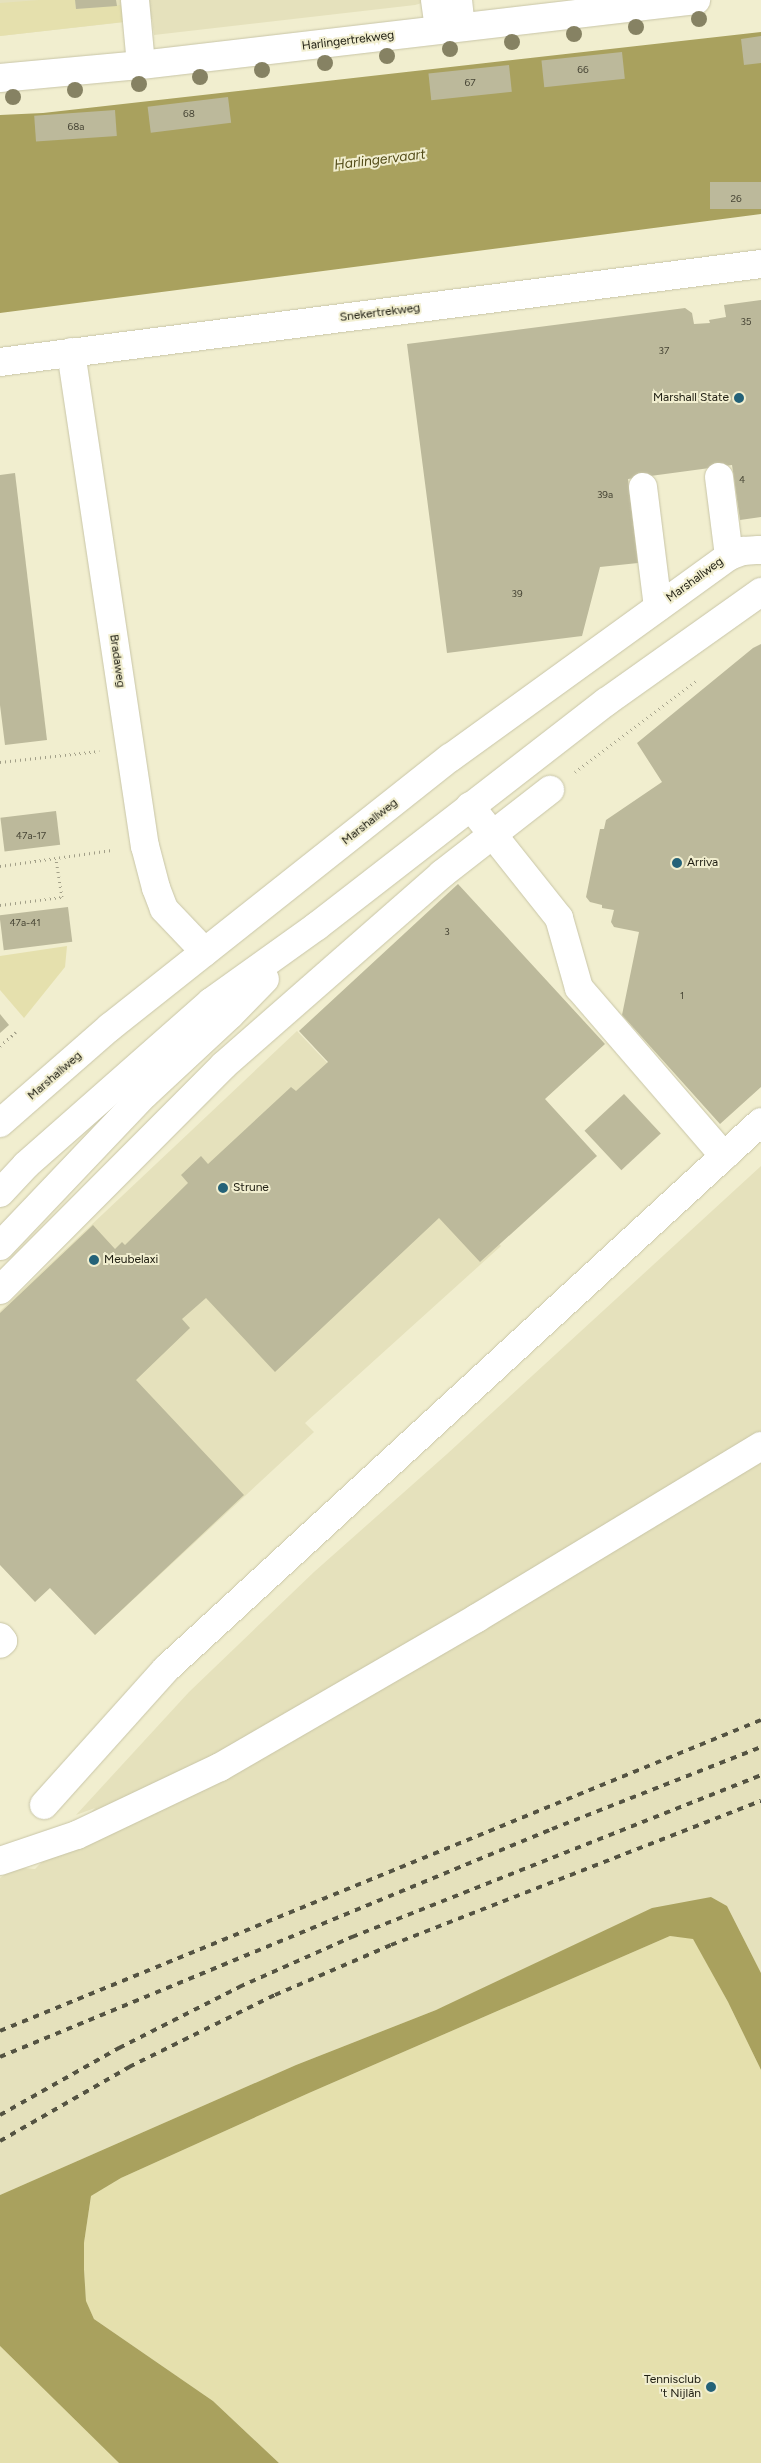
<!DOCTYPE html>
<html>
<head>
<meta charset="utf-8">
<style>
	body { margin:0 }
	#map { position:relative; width:761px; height:2463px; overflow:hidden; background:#f1eecf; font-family:Figtree,sans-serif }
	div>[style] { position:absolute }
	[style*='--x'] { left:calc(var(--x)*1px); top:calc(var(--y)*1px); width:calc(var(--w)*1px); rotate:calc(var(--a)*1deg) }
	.built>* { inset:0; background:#e5e1bc }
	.green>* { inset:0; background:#e5e0ad }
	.water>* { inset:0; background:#a9a15e }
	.building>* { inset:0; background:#bcb99b; transform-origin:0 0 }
	.path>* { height:3px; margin-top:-1.5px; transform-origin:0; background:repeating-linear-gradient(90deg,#a29f88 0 1px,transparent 0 5px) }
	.roads { filter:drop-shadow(0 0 1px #c8c5a7) drop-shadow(0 0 1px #c8c5a7) }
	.minor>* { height:28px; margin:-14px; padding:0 14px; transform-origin:14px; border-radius:14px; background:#fff }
	.major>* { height:28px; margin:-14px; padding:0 14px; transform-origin:14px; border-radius:14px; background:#fff }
	.rail>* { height:4px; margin-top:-2px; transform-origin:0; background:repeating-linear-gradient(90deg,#545342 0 6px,transparent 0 12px) }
	.trees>* { width:16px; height:16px; margin:-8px; border-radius:50%; background:#868263 }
	.dots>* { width:14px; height:14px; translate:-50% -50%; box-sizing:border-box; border:2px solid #f1eecf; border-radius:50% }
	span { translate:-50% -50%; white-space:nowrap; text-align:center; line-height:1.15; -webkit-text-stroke:4px #f1eecf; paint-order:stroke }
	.number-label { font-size:10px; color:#484636 }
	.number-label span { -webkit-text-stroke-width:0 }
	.street-label { font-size:12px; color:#212014 }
	.poi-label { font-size:12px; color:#212014 }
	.right { translate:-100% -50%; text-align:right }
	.left { translate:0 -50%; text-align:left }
	.water-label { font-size:14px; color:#524b17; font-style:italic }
</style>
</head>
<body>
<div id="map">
	<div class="built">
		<div style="clip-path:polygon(0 0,432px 0,415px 5px,154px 35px,152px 19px,0 36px)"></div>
		<div style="clip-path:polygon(297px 1031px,501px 1246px,305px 1423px,314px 1432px,95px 1635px,0 1535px,0 1311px)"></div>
		<div style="clip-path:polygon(761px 1166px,761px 1973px,727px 1906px,711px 1897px,436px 2010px,296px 2065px,0 2195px,0 1878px,9px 1871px,23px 1868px,35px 1869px,95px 1808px,76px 1815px,189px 1692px,314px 1572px,447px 1454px)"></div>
	</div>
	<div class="green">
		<div style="clip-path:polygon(39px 0,75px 0,76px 9px,122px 5px,123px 22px,0 36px,0 3px)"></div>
		<div style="clip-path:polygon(67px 946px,65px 967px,24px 1018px,0 990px,0 956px)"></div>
		<div style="clip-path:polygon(670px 1936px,693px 1938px,728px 2002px,761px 2070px,761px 2463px,279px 2463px,213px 2401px,94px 2319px,86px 2302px,84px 2269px,84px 2243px,91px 2196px,121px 2178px,309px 2093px)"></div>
		<div style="clip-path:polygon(0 2346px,110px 2454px,119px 2463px,0 2463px)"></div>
	</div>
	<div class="water">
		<div style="clip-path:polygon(761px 32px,761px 214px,0 313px,0 115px,43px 113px)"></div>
		<div style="clip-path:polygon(711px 1897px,727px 1906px,761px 1973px,761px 2070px,728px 2002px,693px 1939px,670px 1936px,309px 2093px,121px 2178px,91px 2196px,84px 2243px,84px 2269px,86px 2301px,94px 2319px,213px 2401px,279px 2463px,119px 2463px,0 2346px,0 2195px,296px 2065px,436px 2010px,652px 1908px)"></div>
	</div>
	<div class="building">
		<div style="clip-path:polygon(75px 0,116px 0,117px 6px,76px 9px)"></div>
		<div style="clip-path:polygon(761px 36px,761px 63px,744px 65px,741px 39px)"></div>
		<div style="left:622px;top:52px;width:27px;height:81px;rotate:84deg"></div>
		<div style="left:509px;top:65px;width:27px;height:81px;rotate:84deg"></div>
		<div style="left:228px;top:97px;width:26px;height:81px;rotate:83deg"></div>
		<div style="left:115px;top:110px;width:26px;height:81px;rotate:86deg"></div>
		<div style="left:761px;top:182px;width:27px;height:51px;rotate:90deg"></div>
		<div style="clip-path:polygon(761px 300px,761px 517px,740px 520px,732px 465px,628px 479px,638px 563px,600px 567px,582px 636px,447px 653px,407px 344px,685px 308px,692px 313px,694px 324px,710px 323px,709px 320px,726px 317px,724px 305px)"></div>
		<div style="clip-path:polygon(15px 473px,47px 740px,5px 745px,0 705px,0 475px)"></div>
		<div style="clip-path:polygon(761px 644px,761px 1087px,720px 1124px,622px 1015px,639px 932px,614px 927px,611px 922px,614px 910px,602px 908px,602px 905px,590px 902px,586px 897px,600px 829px,604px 829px,606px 820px,662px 782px,637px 743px,753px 648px)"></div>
		<div style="left:56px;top:811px;width:34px;height:56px;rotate:83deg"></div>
		<div style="clip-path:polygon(458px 884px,605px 1044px,545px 1099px,597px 1156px,480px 1262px,439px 1218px,275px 1372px,206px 1298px,182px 1319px,190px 1328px,136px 1380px,244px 1495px,95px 1635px,50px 1588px,35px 1602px,0 1565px,0 1313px,93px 1225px,115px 1249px,122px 1242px,125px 1245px,188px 1183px,181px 1175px,201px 1156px,208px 1164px,291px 1087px,296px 1091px,328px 1062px,299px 1031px)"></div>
		<div style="left:68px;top:907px;width:35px;height:69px;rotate:83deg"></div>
		<div style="clip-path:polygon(0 1014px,9px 1025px,0 1033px)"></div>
		<div style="left:624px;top:1094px;width:54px;height:54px;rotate:47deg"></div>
	</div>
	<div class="path">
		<div style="--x:0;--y:762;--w:100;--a:-6.3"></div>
		<div style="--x:575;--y:772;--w:151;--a:-36.9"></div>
		<div style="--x:0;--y:866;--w:113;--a:-8.1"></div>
		<div style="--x:0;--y:905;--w:63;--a:-7.4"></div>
		<div style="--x:62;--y:897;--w:38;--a:-99"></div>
		<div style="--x:0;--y:1046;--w:21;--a:-41"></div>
	</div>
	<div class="roads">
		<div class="minor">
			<div style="--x:135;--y:0;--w:65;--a:84.7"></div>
			<div style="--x:435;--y:0;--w:30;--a:82"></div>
			<div style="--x:458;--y:0;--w:27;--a:84"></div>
			<div style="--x:0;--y:78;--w:142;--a:-5.3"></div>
			<div style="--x:141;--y:65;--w:559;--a:-6.68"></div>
			<div style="--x:71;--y:352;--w:500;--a:81.5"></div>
			<div style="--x:145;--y:846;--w:43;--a:75.3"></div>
			<div style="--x:156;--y:888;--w:22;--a:69"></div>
			<div style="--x:164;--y:909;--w:59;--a:46.4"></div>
			<div style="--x:0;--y:362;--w:767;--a:-7.34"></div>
			<div style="--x:719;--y:477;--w:80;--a:82.8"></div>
			<div style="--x:643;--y:487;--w:121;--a:82.9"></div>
			<div style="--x:470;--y:806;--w:143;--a:51.5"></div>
			<div style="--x:559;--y:918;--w:73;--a:74.1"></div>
			<div style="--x:579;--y:988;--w:222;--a:49.2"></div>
			<div style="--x:0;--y:1123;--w:146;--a:-41.1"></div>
			<div style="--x:110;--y:1027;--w:434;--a:-38.4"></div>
			<div style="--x:450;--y:758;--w:344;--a:-35.9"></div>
			<div style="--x:729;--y:556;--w:15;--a:-20"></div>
			<div style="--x:743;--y:551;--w:16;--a:-4"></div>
			<div style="--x:0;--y:1290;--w:317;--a:-45.1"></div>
			<div style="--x:224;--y:1065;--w:290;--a:-41.2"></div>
			<div style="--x:442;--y:874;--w:137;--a:-37.9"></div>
			<div style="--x:0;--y:1637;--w:5;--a:53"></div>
			<div style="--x:3;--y:1641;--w:4;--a:135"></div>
			<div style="--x:44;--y:1805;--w:183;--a:-48.1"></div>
			<div style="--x:166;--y:1669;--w:808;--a:-42.59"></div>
			<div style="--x:0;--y:1861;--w:81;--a:-18.7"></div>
			<div style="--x:77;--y:1835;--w:158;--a:-25.4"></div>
			<div style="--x:220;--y:1767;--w:297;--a:-30.1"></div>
			<div style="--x:477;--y:1618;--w:332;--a:-31.2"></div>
		</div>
		<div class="major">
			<div style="--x:759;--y:550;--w:2;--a:0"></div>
			<div style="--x:0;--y:1193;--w:38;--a:-47"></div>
			<div style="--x:26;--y:1165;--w:247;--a:-41.4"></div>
			<div style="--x:211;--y:1002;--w:130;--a:-35.6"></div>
			<div style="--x:317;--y:926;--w:366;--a:-37.8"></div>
			<div style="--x:606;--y:702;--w:190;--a:-35.4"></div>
			<div style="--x:0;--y:1246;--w:210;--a:-46.4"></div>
			<div style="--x:145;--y:1094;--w:116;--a:-42.9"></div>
			<div style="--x:230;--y:1015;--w:50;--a:-45.8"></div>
		</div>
	</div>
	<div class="rail">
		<div style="--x:0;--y:2031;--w:822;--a:-22.23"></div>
		<div style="--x:0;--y:2057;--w:597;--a:-22.44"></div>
		<div style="--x:552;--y:1829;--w:225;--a:-21.4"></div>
		<div style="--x:0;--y:2115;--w:137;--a:-29.4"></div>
		<div style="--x:119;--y:2048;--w:135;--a:-26.9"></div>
		<div style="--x:239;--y:1987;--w:124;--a:-23.9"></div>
		<div style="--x:352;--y:1937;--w:440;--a:-21.6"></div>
		<div style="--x:0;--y:2141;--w:149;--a:-29.8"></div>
		<div style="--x:129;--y:2067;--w:163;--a:-26.3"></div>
		<div style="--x:275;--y:1995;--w:126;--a:-23.3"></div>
		<div style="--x:391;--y:1945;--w:397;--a:-21.3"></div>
	</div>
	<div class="trees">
		<div style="left:699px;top:19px"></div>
		<div style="left:636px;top:27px"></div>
		<div style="left:574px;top:34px"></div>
		<div style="left:512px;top:42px"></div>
		<div style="left:450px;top:49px"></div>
		<div style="left:387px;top:56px"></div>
		<div style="left:325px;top:63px"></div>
		<div style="left:262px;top:70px"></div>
		<div style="left:200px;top:77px"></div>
		<div style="left:139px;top:84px"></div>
		<div style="left:75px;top:90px"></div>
		<div style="left:13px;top:97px"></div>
	</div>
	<div class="dots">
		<div style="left:739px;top:398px;background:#246278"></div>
		<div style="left:677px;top:863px;background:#246278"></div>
		<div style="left:223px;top:1188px;background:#246278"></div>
		<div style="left:94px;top:1260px;background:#246278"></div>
		<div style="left:711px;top:2387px;background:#246278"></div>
	</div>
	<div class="number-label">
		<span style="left:583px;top:70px">66</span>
		<span style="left:470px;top:83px">67</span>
		<span style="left:189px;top:114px">68</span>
		<span style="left:76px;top:127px">68a</span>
		<span style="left:736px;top:199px">26</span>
		<span style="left:746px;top:322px">35</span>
		<span style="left:664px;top:351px">37</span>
		<span style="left:742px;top:480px">4</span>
		<span style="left:605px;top:495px">39a</span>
		<span style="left:517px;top:594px">39</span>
		<span style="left:31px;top:836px">47a-17</span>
		<span style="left:25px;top:923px">47a-41</span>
		<span style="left:447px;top:932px">3</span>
		<span style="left:682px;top:996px">1</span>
	</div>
	<div class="street-label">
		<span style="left:348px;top:41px;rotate:-7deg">Harlingertrekweg</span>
		<span style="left:380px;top:313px;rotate:-7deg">Snekertrekweg</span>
		<span style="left:695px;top:580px;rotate:-36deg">Marshallweg</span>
		<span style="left:117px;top:661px;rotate:82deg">Bradaweg</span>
		<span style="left:370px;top:822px;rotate:-38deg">Marshallweg</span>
		<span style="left:55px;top:1076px;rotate:-41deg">Marshallweg</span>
	</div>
	<div class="poi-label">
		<span class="right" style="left:729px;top:398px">Marshall State</span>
		<span class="left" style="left:687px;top:863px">Arriva</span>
		<span class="left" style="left:233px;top:1188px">Strune</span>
		<span class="left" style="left:104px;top:1260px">Meubelaxi</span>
		<span class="right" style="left:701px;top:2387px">Tennisclub<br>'t Nijlân</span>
	</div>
	<div class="water-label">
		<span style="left:380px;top:160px;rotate:-7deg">Harlingervaart</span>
	</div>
</div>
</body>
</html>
